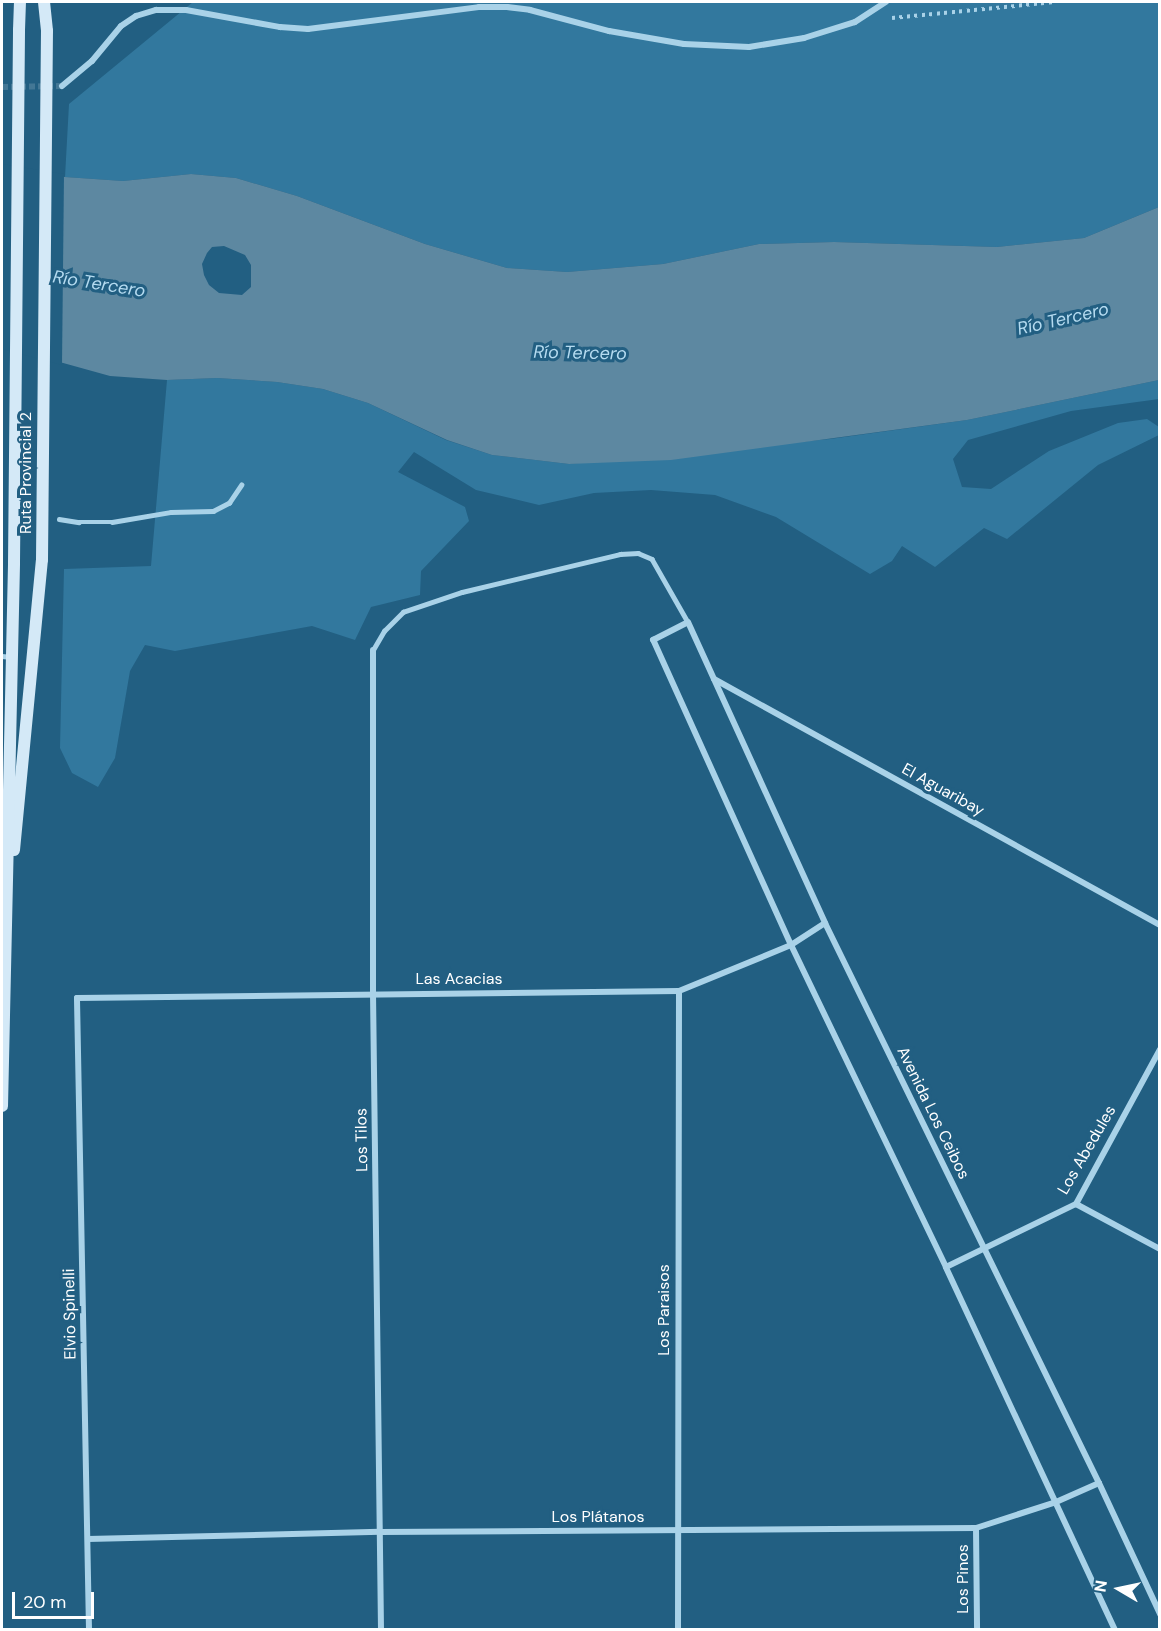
<!DOCTYPE html>
<html>
<head>
<meta charset="utf-8">
<style>
	body { margin:0 }
	#map { position:relative; width:1161px; height:1631px; overflow:hidden; background:#225f82; font-family:"DM Sans",sans-serif }
	div>[style] { position:absolute }
	[style*='--x'] { left:calc(var(--x)*1px); top:calc(var(--y)*1px); width:calc(var(--w)*1px); rotate:calc(var(--a)*1deg) }
	.green>* { inset:0; background:#32789e }
	.water>* { inset:0; background:#5d88a1 }
	.pier>* { inset:0; background:#225f82 }
	.minor-tunnel>* { height:6px; margin-top:-3px; transform-origin:0; background:repeating-linear-gradient(90deg,#437795 0 6px,transparent 0 9px) }
	.path>* { height:4px; margin-top:-2px; transform-origin:0; background:repeating-linear-gradient(90deg,#a9d2e8 0 3px,transparent 0 7.5px) }
	.service>* { height:4.5px; margin:-2.25px; padding:0 2.25px; transform-origin:2.25px; border-radius:2.25px; background:#a9d2e8 }
	.minor>* { height:6px; margin:-3px; padding:0 3px; transform-origin:3px; border-radius:3px; background:#a9d2e8 }
	.secondary>* { height:12px; margin:-6px; padding:0 6px; transform-origin:6px; border-radius:6px; background:#d4e9f7 }
	.secondary-bridge>* { height:12px; margin:-6px; padding:0 6px; transform-origin:6px; border-radius:6px; background:#d4e9f7 }
	span { translate:-50% -50%; white-space:nowrap; text-align:center; line-height:1.15; -webkit-text-stroke:6px #225f82; paint-order:stroke }
	.street-label { font-size:16px; color:#fff }
	.water-label { font-size:18px; color:#b5dbf0; font-style:italic }
	.frame { position:absolute; inset:0; border:3px solid #fff; pointer-events:none }
	.north { position:absolute; left:1089px; top:1559px; width:60px; height:60px; -webkit-text-stroke:4px #225f82; paint-order:stroke; rotate:279deg; font-size:16px; font-weight:700; line-height:24px; text-align:center; color:#fff }
	.north::after { content:''; display:block; margin:auto; width:21px; height:27px; background:#fff; clip-path:polygon(50% 0,100% 100%,50% 72%,0 100%) }
	.scale { position:absolute; left:12px; top:1592px; width:82px; height:27px; box-sizing:border-box; border:3px solid #fff; border-top:0; padding-left:8px; font-size:18px; line-height:21px; white-space:nowrap; color:#fff; -webkit-text-stroke:4px #225f82; paint-order:stroke }
</style>
</head>
<body>
<div id="map">
	<div class="green">
		<div style="clip-path:polygon(193px 2px,1159px 2px,1159px 207px,1084px 238px,997px 247px,834px 242px,759px 244px,663px 264px,567px 272px,507px 268px,425px 244px,297px 196px,236px 178px,191px 174px,123px 181px,65px 177px,69px 104px)"></div>
		<div style="clip-path:polygon(217px 378px,277px 382px,323px 389px,368px 403px,446px 440px,492px 455px,569px 464px,830px 439px,967px 420px,1159px 380px,1159px 399px,1071px 411px,968px 440px,953px 459px,962px 487px,991px 489px,1049px 451px,1118px 423px,1147px 419px,1159px 427px,1159px 435px,1098px 465px,1007px 539px,984px 528px,935px 567px,902px 546px,892px 561px,870px 574px,776px 517px,715px 495px,651px 490px,594px 493px,539px 505px,476px 490px,414px 452px,398px 472px,465px 507px,469px 521px,421px 571px,420px 595px,371px 607px,355px 640px,312px 626px,175px 651px,145px 645px,130px 671px,115px 758px,98px 787px,72px 773px,60px 748px,64px 569px,151px 566px,167px 380px)"></div>
	</div>
	<div class="water">
		<div style="clip-path:polygon(evenodd,2px 167px,65px 177px,123px 181px,191px 174px,236px 178px,297px 196px,425px 244px,507px 268px,567px 272px,663px 264px,759px 244px,834px 242px,997px 247px,1084px 238px,1159px 207px,1159px 380px,967px 420px,671px 460px,569px 464px,492px 455px,447px 440px,368px 403px,323px 389px,277px 382px,217px 378px,167px 380px,110px 376px,2px 346px,2px 167px,224px 246px,245px 255px,251px 265px,251px 287px,242px 295px,219px 293px,209px 285px,204px 275px,202px 264px,207px 253px,212px 247px,224px 246px)"></div>
	</div>
	<div class="pier">
		<div style="clip-path:polygon(2px 164px,64px 174px,62px 365px,2px 349px)"></div>
	</div>
	<div class="minor-tunnel">
		<div style="--x:2;--y:87;--w:60;--a:-1"></div>
	</div>
	<div class="path">
		<div style="--x:892;--y:18;--w:163;--a:-5.6"></div>
	</div>
	<div class="service">
		<div style="--x:59;--y:519;--w:20;--a:9"></div>
		<div style="--x:79;--y:522;--w:33;--a:0"></div>
		<div style="--x:112;--y:522;--w:60;--a:-9.6"></div>
		<div style="--x:171;--y:512;--w:42;--a:-1.4"></div>
		<div style="--x:213;--y:511;--w:18;--a:-27"></div>
		<div style="--x:229;--y:503;--w:22;--a:-56"></div>
		<div style="--x:373;--y:650;--w:22;--a:-60"></div>
		<div style="--x:384;--y:631;--w:27;--a:-45"></div>
		<div style="--x:403;--y:612;--w:62;--a:-18.7"></div>
		<div style="--x:462;--y:592;--w:163;--a:-13.5"></div>
		<div style="--x:620;--y:554;--w:18;--a:-3"></div>
		<div style="--x:638;--y:553;--w:15;--a:23"></div>
		<div style="--x:652;--y:559;--w:73;--a:60.3"></div>
		<div style="--x:2;--y:656;--w:9;--a:6"></div>
	</div>
	<div class="minor">
		<div style="--x:62;--y:86;--w:39;--a:-40"></div>
		<div style="--x:92;--y:61;--w:45;--a:-50.4"></div>
		<div style="--x:121;--y:26;--w:18;--a:-34"></div>
		<div style="--x:136;--y:16;--w:21;--a:-17"></div>
		<div style="--x:156;--y:10;--w:30;--a:0"></div>
		<div style="--x:186;--y:10;--w:96;--a:10.3"></div>
		<div style="--x:280;--y:27;--w:28;--a:4"></div>
		<div style="--x:308;--y:29;--w:172;--a:-7.3"></div>
		<div style="--x:479;--y:7;--w:28;--a:0"></div>
		<div style="--x:507;--y:7;--w:23;--a:7"></div>
		<div style="--x:530;--y:10;--w:82;--a:14.9"></div>
		<div style="--x:609;--y:31;--w:76;--a:9.8"></div>
		<div style="--x:684;--y:44;--w:65;--a:2.6"></div>
		<div style="--x:749;--y:47;--w:56;--a:-9.3"></div>
		<div style="--x:804;--y:38;--w:53;--a:-17.4"></div>
		<div style="--x:855;--y:22;--w:37;--a:-33"></div>
		<div style="--x:373;--y:650;--w:343;--a:90"></div>
		<div style="--x:373;--y:993;--w:637;--a:89.28"></div>
		<div style="--x:714;--y:679;--w:509;--a:28.88"></div>
		<div style="--x:1076;--y:1204;--w:95;--a:28.2"></div>
		<div style="--x:946;--y:1267;--w:144;--a:-25.9"></div>
		<div style="--x:1076;--y:1204;--w:176;--a:-61.5"></div>
		<div style="--x:976;--y:1528;--w:102;--a:89.4"></div>
		<div style="--x:88;--y:1539;--w:292;--a:-1.4"></div>
		<div style="--x:380;--y:1532;--w:596;--a:-0.38"></div>
		<div style="--x:976;--y:1528;--w:84;--a:-18"></div>
		<div style="--x:1056;--y:1502;--w:47;--a:-23.8"></div>
		<div style="--x:89;--y:1630;--w:632;--a:-91.09"></div>
		<div style="--x:77;--y:998;--w:602;--a:-0.67"></div>
		<div style="--x:679;--y:991;--w:121;--a:-22.3"></div>
		<div style="--x:791;--y:945;--w:40;--a:-32.9"></div>
		<div style="--x:678;--y:1630;--w:639;--a:-89.91"></div>
		<div style="--x:1115;--y:1630;--w:400;--a:-115"></div>
		<div style="--x:946;--y:1267;--w:357;--a:-115.7"></div>
		<div style="--x:791;--y:945;--w:335;--a:-114.3"></div>
		<div style="--x:653;--y:640;--w:39;--a:-27"></div>
		<div style="--x:688;--y:622;--w:331;--a:65.5"></div>
		<div style="--x:825;--y:923;--w:623;--a:63.93"></div>
		<div style="--x:1099;--y:1483;--w:145;--a:65"></div>
	</div>
	<div class="secondary">
		<div style="--x:44;--y:2;--w:29;--a:84"></div>
		<div style="--x:19;--y:30;--w:28;--a:-88"></div>
		<div style="--x:14;--y:850;--w:291;--a:-84.5"></div>
		<div style="--x:2;--y:1106;--w:543;--a:-88.73"></div>
	</div>
	<div class="secondary-bridge">
		<div style="--x:42;--y:560;--w:529;--a:-89.46"></div>
		<div style="--x:14;--y:563;--w:533;--a:-89.46"></div>
	</div>
	<div class="street-label">
		<span style="left:26px;top:473px;rotate:-90deg">Ruta Provincial 2</span>
		<span style="left:943px;top:790px;rotate:29deg">El Aguaribay</span>
		<span style="left:459px;top:979px">Las Acacias</span>
		<span style="left:933px;top:1113px;rotate:64deg">Avenida Los Ceibos</span>
		<span style="left:362px;top:1140px;rotate:-91deg">Los Tilos</span>
		<span style="left:1087px;top:1150px;rotate:-60deg">Los Abedules</span>
		<span style="left:664px;top:1310px;rotate:-90deg">Los Paraisos</span>
		<span style="left:70px;top:1314px;rotate:-91deg">Elvio Spinelli</span>
		<span style="left:598px;top:1517px">Los Plátanos</span>
		<span style="left:963px;top:1579px;rotate:-90deg">Los Pinos</span>
	</div>
	<div class="water-label">
		<span style="left:99px;top:284px;rotate:9deg">Río Tercero</span>
		<span style="left:1063px;top:319px;rotate:-13deg">Río Tercero</span>
		<span style="left:580px;top:353px;rotate:1deg">Río Tercero</span>
	</div>
	<div class="frame"></div>
	<div class="north">N</div>
	<div class="scale">20 m</div>
</div>
</body>
</html>
